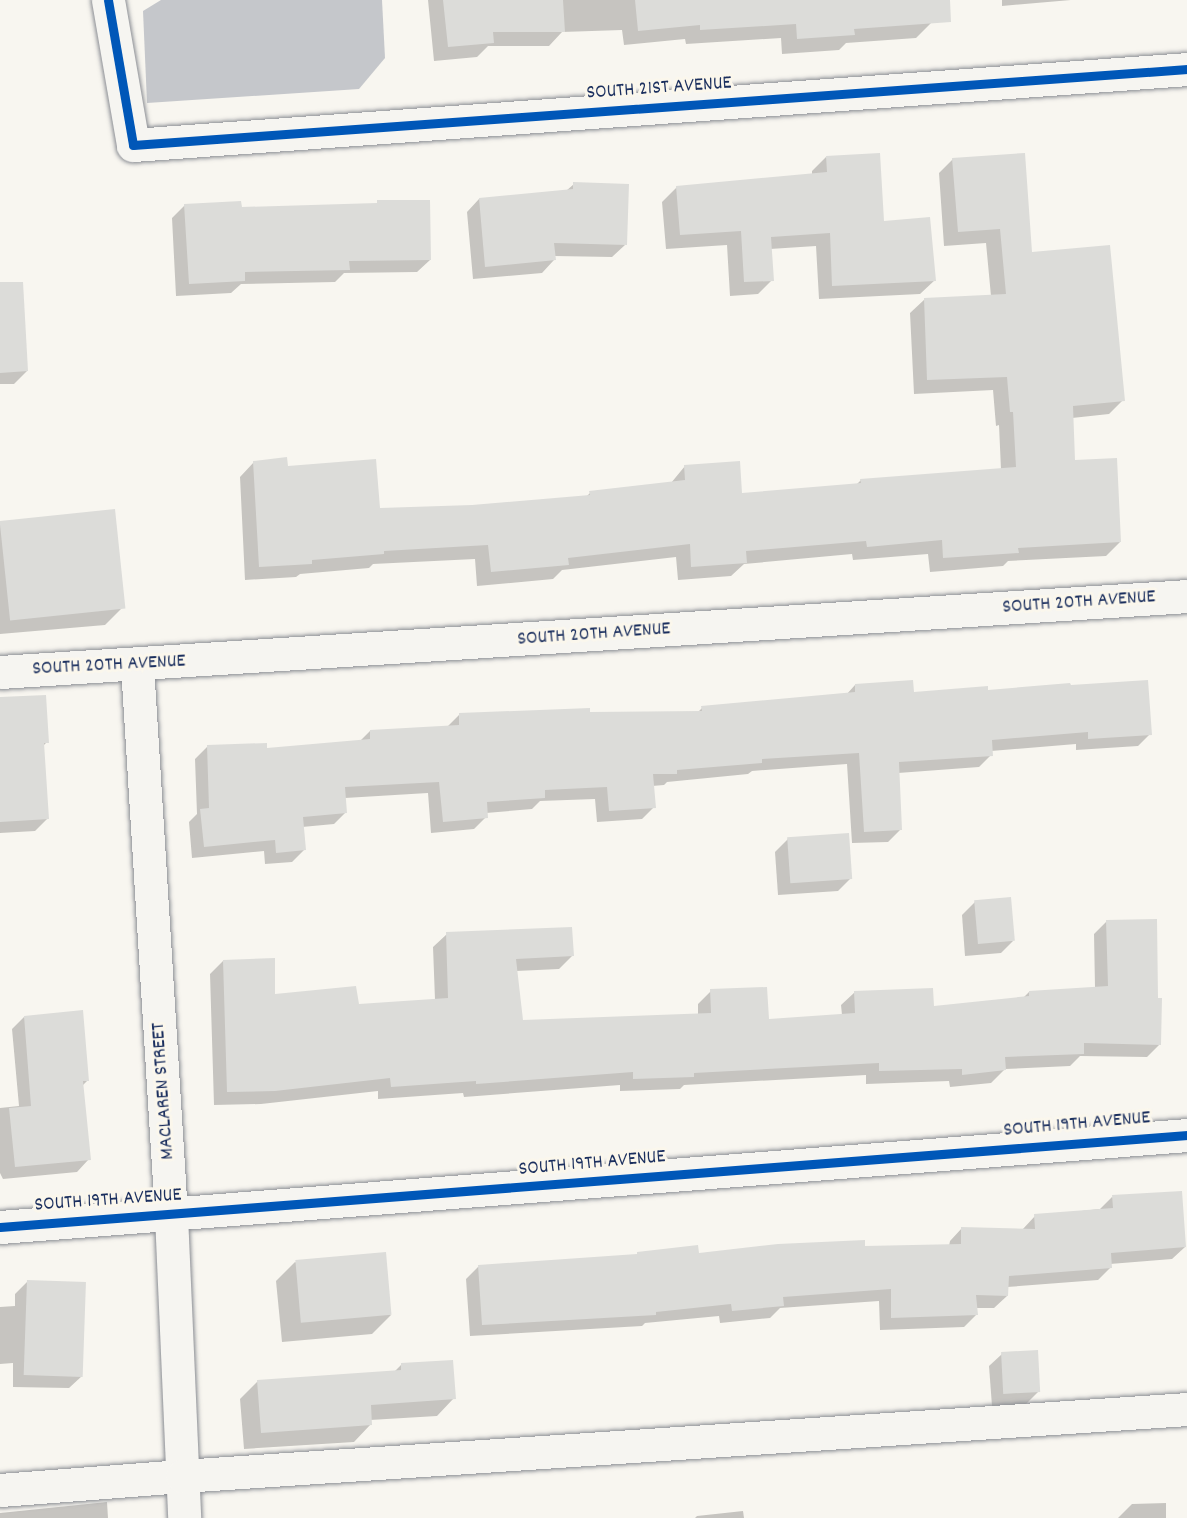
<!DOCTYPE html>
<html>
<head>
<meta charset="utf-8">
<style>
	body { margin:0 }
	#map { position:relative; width:1187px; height:1518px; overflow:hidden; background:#f8f6f0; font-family:Dekko,sans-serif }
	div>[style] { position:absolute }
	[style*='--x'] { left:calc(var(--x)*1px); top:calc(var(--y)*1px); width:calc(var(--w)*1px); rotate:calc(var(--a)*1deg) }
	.water>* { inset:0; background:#c5c7cb }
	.shadow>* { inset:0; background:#0003 }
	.building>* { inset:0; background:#dcdcd9; transform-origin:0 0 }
	.roads { filter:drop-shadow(0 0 2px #8b8e94) drop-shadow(0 0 2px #8b8e94) }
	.minor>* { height:33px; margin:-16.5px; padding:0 16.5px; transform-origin:16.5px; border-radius:16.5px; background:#f6f5f1 }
	.cycleway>* { height:9px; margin:-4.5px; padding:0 4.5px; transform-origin:4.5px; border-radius:4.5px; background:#0057b8 }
	span { translate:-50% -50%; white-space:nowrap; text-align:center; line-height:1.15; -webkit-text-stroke:6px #fbf7ec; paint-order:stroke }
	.street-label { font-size:20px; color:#1b2f5e }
</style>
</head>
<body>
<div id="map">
	<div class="water">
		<div style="clip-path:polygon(161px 0,382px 0,385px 58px,359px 89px,147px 103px,143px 11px)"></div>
	</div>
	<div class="shadow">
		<div style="clip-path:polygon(428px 0,929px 0,931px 23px,916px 38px,846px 43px,839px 50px,782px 54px,781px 38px,686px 44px,685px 39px,624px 45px,622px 30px,562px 32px,549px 46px,488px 46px,477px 57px,434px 61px)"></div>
		<div style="clip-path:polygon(1002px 0,1071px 0,1002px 6px)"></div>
		<div style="clip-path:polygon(826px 157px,935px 280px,920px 294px,819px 299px,816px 246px,770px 249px,772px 280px,758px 294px,730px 296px,727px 245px,666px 249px,662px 202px,677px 187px,812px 175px,812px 171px)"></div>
		<div style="clip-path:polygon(953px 159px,1030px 254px,1123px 400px,1109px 414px,1072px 418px,1074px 462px,1120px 542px,1106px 556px,1008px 561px,1003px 566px,930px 572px,928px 554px,853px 560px,852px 554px,744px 564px,731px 576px,678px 580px,676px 557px,562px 570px,553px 579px,477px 586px,475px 559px,373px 564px,369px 568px,300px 574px,296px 577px,245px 580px,240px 477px,254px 462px,287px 468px,379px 510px,472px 507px,586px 497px,590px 493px,671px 483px,685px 466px,740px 495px,856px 485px,861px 480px,1001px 470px,999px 425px,996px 426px,993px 390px,914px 394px,910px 313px,925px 299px,991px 296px,986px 243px,944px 246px,939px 173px)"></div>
		<div style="clip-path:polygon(574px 184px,625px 245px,612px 257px,554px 256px,554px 260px,542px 273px,473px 279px,467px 212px,479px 199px,566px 191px)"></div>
		<div style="clip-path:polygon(185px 205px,430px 260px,417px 272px,344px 273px,335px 282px,241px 284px,231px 293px,176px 296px,172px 218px)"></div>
		<div style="clip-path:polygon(0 320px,27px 371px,14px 384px,0 384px)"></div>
		<div style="clip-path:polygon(0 521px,123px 607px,105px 625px,0 634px)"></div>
		<div style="clip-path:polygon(855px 685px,912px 693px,987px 692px,1150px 734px,1138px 746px,1076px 750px,1076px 744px,991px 751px,991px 755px,979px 767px,898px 773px,900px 830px,888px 842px,852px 843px,847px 764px,752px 771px,748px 774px,667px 782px,664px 785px,652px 786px,654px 807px,642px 819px,597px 822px,595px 799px,540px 801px,532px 809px,486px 813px,486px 817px,474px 829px,431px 833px,428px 793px,345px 798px,346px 812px,334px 824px,302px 827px,304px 850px,292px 862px,265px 864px,264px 851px,192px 858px,189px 822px,197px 814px,195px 759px,207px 747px,266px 750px,360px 741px,370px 731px,447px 727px,459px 715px,697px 713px,702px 708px,846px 695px)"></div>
		<div style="clip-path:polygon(0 698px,47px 742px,43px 746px,48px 818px,35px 831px,0 833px)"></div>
		<div style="clip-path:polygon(788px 839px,851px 878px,838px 891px,778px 895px,775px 852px)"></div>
		<div style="clip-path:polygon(975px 902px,1013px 941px,1001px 953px,965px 956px,962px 915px)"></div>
		<div style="clip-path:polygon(1107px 921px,1157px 999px,1160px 1044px,1147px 1057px,1080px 1056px,1070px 1066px,1005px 1069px,991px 1083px,950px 1087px,949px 1081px,866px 1084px,866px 1075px,684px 1085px,680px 1089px,620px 1091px,620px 1085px,464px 1097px,463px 1093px,378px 1099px,378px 1091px,261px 1104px,214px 1105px,210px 974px,223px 961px,274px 996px,357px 1006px,435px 1000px,433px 947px,447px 934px,572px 956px,559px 969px,516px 971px,522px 1021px,698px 1015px,698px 1004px,711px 991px,767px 1020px,842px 1015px,841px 1005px,855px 992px,933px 1007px,1023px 998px,1029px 992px,1095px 988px,1094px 934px)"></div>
		<div style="clip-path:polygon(24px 1017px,88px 1080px,82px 1086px,89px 1159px,77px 1172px,3px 1179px,0 1173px,0 1108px,19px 1106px,12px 1029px)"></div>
		<div style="clip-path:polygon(1112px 1197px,1185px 1247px,1172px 1259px,1110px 1264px,1111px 1267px,1098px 1280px,1007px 1287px,1007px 1296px,994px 1308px,976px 1308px,976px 1315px,964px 1327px,880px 1330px,879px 1301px,780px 1308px,770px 1318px,720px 1323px,719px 1316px,645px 1323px,642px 1326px,470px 1336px,466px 1279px,478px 1267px,698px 1255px,949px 1246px,950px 1241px,962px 1228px,1022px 1230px,1035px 1216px,1100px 1209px)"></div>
		<div style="clip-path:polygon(295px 1262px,391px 1315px,372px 1334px,282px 1342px,276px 1281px)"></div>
		<div style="clip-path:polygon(28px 1281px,82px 1376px,69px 1388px,13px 1387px,13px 1363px,0 1364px,0 1307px,15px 1306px,15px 1294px)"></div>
		<div style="clip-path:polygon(1002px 1354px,1038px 1392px,1026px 1404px,992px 1406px,989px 1366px)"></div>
		<div style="clip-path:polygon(401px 1365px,454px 1398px,437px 1416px,370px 1420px,371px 1424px,354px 1442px,244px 1449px,240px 1399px,258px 1381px,394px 1372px)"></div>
		<div style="clip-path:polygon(107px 1502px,108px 1518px,0 1518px,0 1513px)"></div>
		<div style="clip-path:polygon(1166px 1503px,1166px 1518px,1118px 1518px,1132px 1504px)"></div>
		<div style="clip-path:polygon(743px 1511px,744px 1518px,695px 1518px,697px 1516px)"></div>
	</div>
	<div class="building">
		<div style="clip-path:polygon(443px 0,563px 0,565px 32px,493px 32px,494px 43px,448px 47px)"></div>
		<div style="clip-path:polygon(635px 0,950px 0,951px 22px,854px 29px,855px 35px,797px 39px,796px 24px,700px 30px,700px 25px,638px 31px)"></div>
		<div style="clip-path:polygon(880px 153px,884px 221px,930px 217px,936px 281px,832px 286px,830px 233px,771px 237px,774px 281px,744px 282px,741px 231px,680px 235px,676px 186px,827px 172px,826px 156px)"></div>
		<div style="clip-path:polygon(1025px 153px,1032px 252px,1110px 245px,1125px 401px,1073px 406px,1075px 460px,1117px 458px,1121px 542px,1018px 548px,1019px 553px,943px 558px,942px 540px,867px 547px,866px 541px,746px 551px,747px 563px,691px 567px,690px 544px,568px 558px,569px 565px,491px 572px,488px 545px,384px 551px,384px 554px,312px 560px,312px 564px,259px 567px,253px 461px,287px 457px,288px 466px,376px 459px,380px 508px,472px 505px,590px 495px,589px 491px,685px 480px,684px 465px,740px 461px,742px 493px,861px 483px,860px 479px,1016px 467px,1013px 412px,1010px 412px,1007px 377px,927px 380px,924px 298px,1006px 294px,1000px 229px,958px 232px,952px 158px)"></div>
		<div style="clip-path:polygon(573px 182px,629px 184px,627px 245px,554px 243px,556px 260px,485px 267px,479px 198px,573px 189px)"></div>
		<div style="clip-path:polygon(377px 200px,430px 200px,431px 260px,349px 261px,350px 270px,245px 272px,245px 281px,189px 284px,184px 204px,241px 201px,242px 207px,377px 203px)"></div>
		<div style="clip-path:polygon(0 282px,23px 282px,28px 371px,0 373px)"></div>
		<div style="left:115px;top:509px;width:100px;height:116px;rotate:84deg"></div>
		<div style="clip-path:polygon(913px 680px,914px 692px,988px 686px,988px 690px,1070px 683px,1071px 685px,1148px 680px,1152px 735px,1088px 739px,1088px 732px,992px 740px,993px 756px,899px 762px,902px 830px,864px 832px,859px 753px,762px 759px,762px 763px,677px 770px,677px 774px,653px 774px,656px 808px,609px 811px,607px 787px,545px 790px,545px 798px,487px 802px,488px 818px,443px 822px,439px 782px,345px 787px,347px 813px,303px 817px,306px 850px,276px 853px,275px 840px,204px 847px,200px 809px,209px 808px,207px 745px,267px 743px,267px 748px,370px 739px,370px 730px,459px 725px,459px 713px,590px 708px,590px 712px,702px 711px,701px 706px,855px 692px,855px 684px)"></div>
		<div style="clip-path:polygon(46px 695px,49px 743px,44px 743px,49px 819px,0 822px,0 697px)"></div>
		<div style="left:849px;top:833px;width:46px;height:62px;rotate:86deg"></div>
		<div style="left:1011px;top:897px;width:44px;height:37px;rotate:85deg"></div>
		<div style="clip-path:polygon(1157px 919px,1158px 998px,1162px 998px,1161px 1045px,1084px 1043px,1084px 1054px,1005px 1057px,1006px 1070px,962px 1075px,962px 1069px,879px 1071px,879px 1063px,694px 1073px,694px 1077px,633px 1079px,633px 1072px,476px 1084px,476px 1081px,391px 1087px,390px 1078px,275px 1091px,227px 1092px,223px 960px,275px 958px,275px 994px,356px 986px,359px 1004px,448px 998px,446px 932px,572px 927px,574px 956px,516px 959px,523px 1020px,711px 1013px,710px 989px,767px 987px,769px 1019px,855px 1013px,854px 991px,933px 988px,934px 1006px,1029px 996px,1029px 991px,1108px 986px,1106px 920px)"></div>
		<div style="clip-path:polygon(83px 1010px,89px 1081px,83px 1081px,91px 1160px,15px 1167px,9px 1108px,31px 1106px,24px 1016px)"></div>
		<div style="clip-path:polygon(1182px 1191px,1186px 1247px,1111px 1253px,1112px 1268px,1009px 1276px,1008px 1296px,976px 1295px,978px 1315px,891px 1318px,891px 1289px,783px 1297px,784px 1306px,732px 1311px,731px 1304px,656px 1312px,656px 1315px,482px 1325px,478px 1265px,637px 1254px,637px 1252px,698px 1245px,699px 1253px,778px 1244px,865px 1240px,865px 1246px,961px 1244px,961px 1227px,1035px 1229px,1034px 1214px,1113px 1208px,1112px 1195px)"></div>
		<div style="left:386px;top:1252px;width:63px;height:91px;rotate:85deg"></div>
		<div style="left:27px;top:1280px;width:59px;height:95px;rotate:2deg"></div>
		<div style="left:1038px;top:1350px;width:42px;height:37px;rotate:87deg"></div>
		<div style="clip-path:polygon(453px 1360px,456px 1399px,371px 1405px,372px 1425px,261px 1433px,257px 1380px,401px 1370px,401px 1363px)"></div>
	</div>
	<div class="roads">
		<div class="minor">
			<div style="--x:108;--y:0;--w:147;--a:80.2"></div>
			<div style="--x:133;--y:145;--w:1057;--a:-4.12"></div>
			<div style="--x:137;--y:665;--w:551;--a:86.46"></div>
			<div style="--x:171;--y:1215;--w:303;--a:87.5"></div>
			<div style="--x:0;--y:672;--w:1189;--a:-3.66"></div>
			<div style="--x:0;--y:1227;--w:1191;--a:-4.43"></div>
			<div style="--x:0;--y:1490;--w:183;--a:-4.4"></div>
			<div style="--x:182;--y:1476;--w:1007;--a:-3.81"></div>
		</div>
	</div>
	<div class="cycleway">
		<div style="--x:108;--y:0;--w:147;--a:80.2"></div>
		<div style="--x:133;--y:145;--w:1057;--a:-4.12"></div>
		<div style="--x:0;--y:1227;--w:1191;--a:-4.43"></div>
	</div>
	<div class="street-label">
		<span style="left:659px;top:89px;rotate:-4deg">SOUTH 21ST AVENUE</span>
		<span style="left:1079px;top:603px;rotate:-4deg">SOUTH 20TH AVENUE</span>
		<span style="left:594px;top:635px;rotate:-4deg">SOUTH 20TH AVENUE</span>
		<span style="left:109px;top:666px;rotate:-3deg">SOUTH 20TH AVENUE</span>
		<span style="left:164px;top:1091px;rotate:-94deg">MACLAREN STREET</span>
		<span style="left:1077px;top:1125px;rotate:-5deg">SOUTH 19TH AVENUE</span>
		<span style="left:592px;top:1164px;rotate:-5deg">SOUTH 19TH AVENUE</span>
		<span style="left:108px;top:1201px;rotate:-4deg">SOUTH 19TH AVENUE</span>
	</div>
</div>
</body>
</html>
